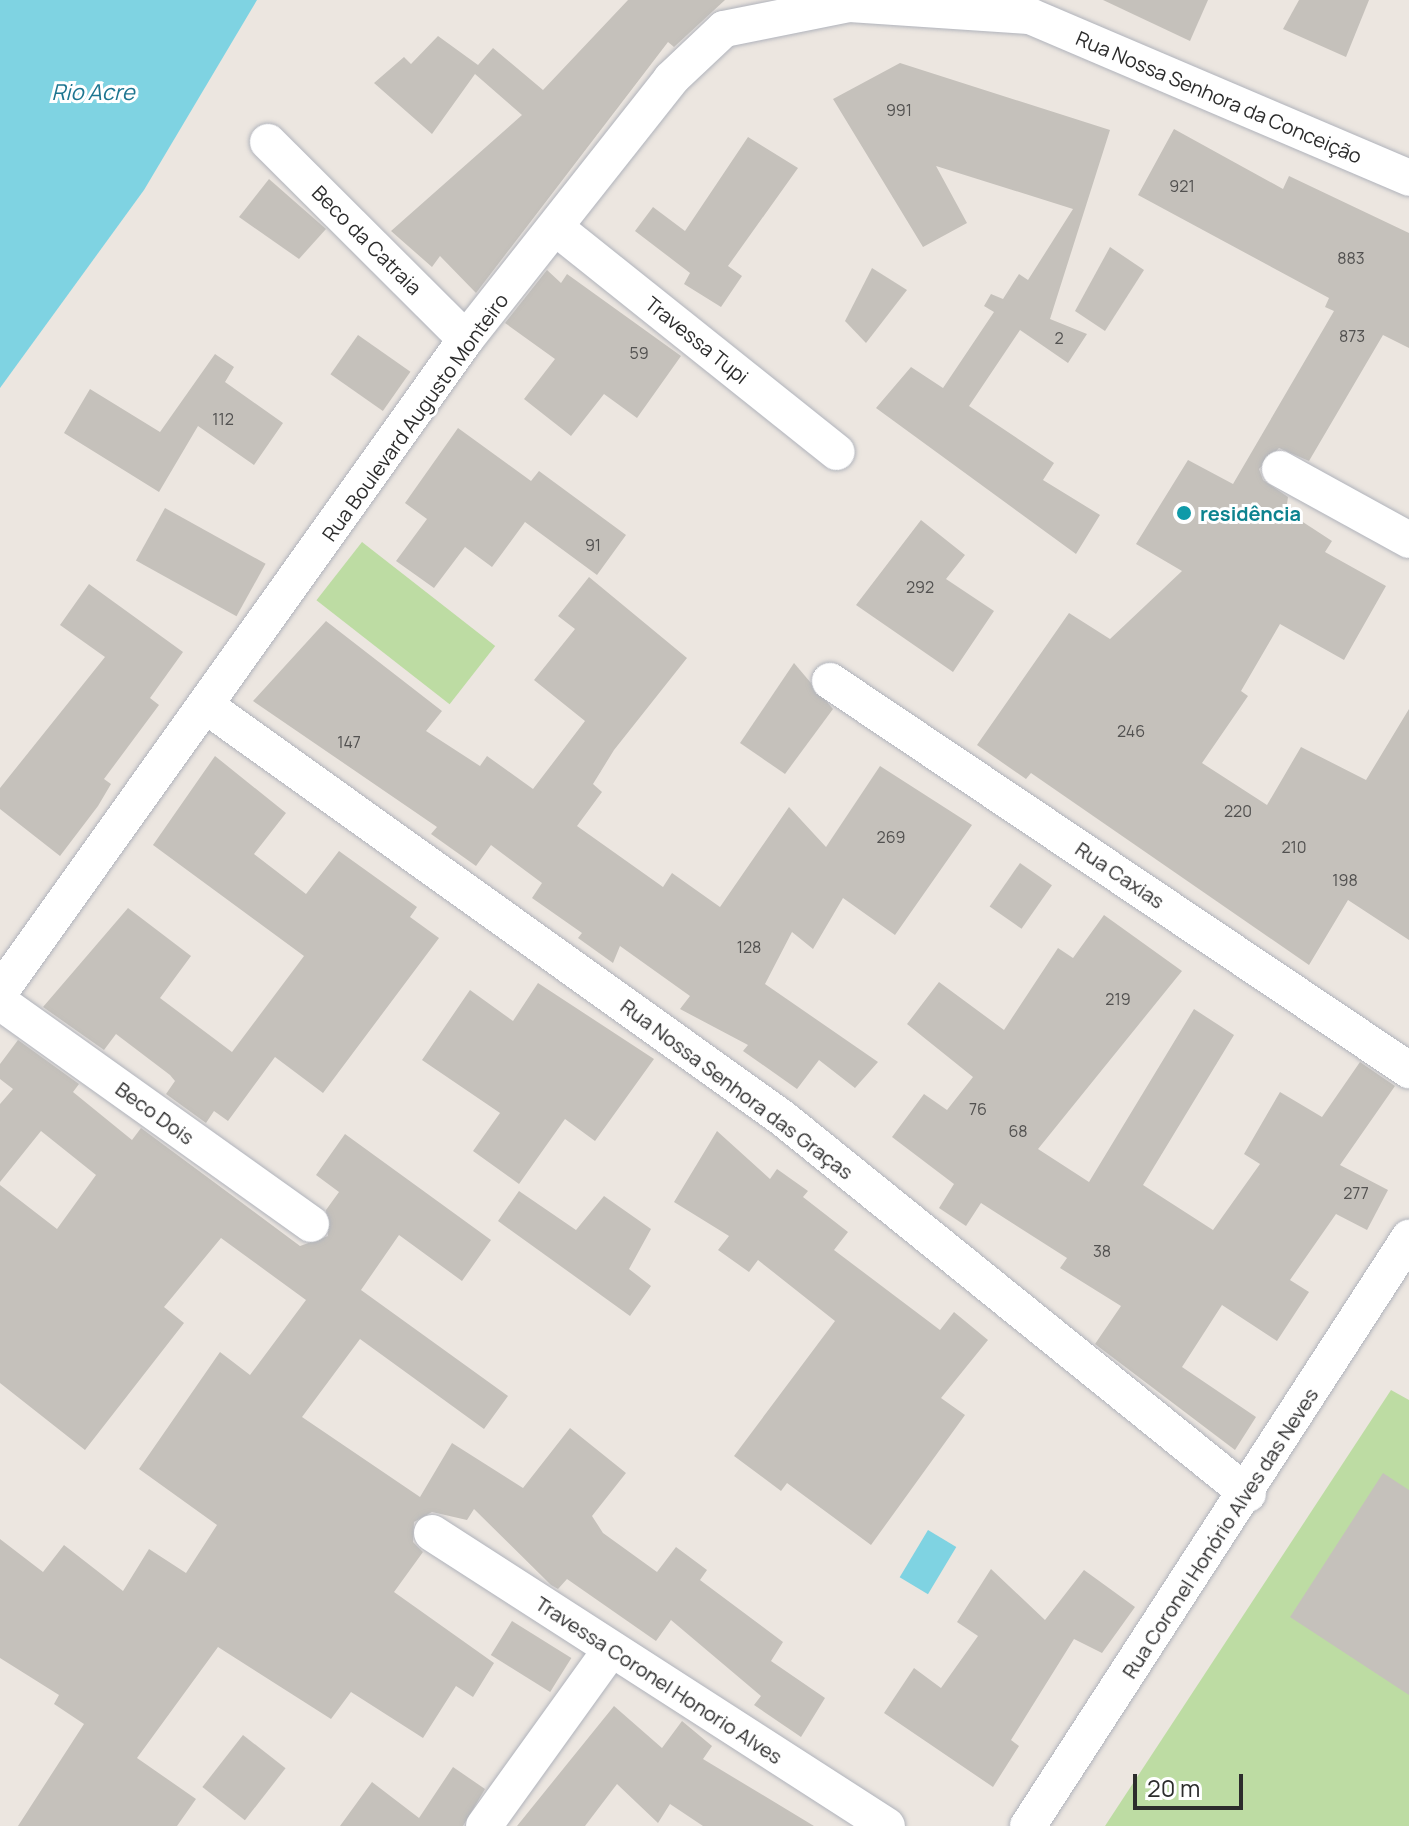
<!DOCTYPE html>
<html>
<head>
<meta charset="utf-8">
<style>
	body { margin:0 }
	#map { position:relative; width:1409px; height:1826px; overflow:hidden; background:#ece6e0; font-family:Manrope,sans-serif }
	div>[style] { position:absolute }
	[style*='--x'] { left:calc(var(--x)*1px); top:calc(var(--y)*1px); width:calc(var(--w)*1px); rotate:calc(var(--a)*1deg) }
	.green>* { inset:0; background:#bddca3; transform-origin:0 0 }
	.water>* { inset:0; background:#7fd3e2; transform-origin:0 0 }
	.building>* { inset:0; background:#c5c1bb; transform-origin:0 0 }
	.roads { filter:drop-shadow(0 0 2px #b0b3bb) drop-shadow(0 0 2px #b0b3bb) }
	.minor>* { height:36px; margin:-18px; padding:0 18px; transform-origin:18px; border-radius:18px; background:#fff }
	.dots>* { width:22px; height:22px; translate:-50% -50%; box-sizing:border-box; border:4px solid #fff; border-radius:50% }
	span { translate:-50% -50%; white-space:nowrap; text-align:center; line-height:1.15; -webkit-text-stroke:6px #fff; paint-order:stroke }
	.number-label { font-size:16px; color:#525150 }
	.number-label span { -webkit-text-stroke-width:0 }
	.street-label { font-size:20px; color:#2c2c2c }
	.culture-label { font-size:20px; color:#0d838f; font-weight:700 }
	.left { translate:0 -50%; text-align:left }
	.water-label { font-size:22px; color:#1c7590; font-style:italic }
	.scale { position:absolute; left:1133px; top:1774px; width:110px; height:36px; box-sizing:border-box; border:4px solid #2c2c2c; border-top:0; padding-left:10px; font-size:24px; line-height:28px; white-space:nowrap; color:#2c2c2c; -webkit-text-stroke:6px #fff; paint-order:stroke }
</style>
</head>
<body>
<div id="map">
	<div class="green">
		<div style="left:362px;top:542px;width:169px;height:74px;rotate:38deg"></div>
		<div style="clip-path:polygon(1391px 1390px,1409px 1400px,1409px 1826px,1105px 1826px)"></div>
	</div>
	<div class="water">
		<div style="clip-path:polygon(0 0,257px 0,144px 190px,0 388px)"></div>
		<div style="left:928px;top:1530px;width:33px;height:55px;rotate:31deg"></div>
	</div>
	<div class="building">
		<div style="clip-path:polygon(628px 0,725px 0,674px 47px,668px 42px,476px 293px,440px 256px,432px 267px,391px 231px,522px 115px,475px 74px,432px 134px,374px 83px,404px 57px,411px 64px,438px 36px,478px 65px,493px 48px,543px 90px)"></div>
		<div style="clip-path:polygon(1103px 0,1208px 0,1190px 41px)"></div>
		<div style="clip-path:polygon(1299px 0,1369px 0,1346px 57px,1283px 29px)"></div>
		<div style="clip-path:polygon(900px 63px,1110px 130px,1050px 319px,1087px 334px,1068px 363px,1020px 330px,969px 406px,1054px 463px,1043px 480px,1100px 515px,1076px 554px,876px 408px,911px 367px,943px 388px,994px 312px,984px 306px,991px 294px,1003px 299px,1019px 274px,1028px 280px,1073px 209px,936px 166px,967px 223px,923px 247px,833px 99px)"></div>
		<div style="clip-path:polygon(1174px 129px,1283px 189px,1289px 176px,1409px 233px,1409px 348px,1383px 335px,1309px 461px,1279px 448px,1259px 469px,1263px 480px,1288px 497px,1286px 511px,1332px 541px,1325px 552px,1386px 586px,1344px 660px,1280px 624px,1241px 691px,1248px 696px,1202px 763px,1267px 805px,1301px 747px,1366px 780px,1409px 709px,1409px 940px,1348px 900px,1309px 965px,1031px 773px,1026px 779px,977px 745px,1069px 613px,1110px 639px,1182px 571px,1136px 544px,1188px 460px,1233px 484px,1334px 311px,1325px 307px,1329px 298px,1138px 195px)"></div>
		<div style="clip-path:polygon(748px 137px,798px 168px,728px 266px,742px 276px,721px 307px,684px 284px,690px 273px,635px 231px,653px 207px,685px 231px)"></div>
		<div style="clip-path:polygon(269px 179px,326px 229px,299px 259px,239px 217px)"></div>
		<div style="clip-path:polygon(1110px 247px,1144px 270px,1105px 331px,1075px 311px)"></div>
		<div style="clip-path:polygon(872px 268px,907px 290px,866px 343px,845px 321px)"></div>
		<div style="clip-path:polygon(547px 270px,561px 283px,567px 274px,681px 356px,637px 418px,604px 394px,571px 436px,524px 399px,555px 359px,505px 323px)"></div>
		<div style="left:358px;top:335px;width:64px;height:48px;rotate:35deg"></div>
		<div style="clip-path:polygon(215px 354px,234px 367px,225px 382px,283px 423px,254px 465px,198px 426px,159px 492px,64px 433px,90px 389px,160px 432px)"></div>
		<div style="clip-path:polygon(458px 428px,531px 481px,539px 471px,626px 535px,597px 575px,525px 522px,492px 567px,465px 547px,434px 588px,396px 561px,427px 519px,405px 503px)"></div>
		<div style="left:165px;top:508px;width:115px;height:60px;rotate:29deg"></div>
		<div style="clip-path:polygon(921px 520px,965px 555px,946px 579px,994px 611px,953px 672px,856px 605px)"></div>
		<div style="clip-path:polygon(589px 577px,687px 658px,614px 750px,593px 784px,602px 792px,577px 826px,663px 887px,672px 873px,720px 907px,789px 807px,826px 847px,880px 766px,972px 825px,895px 935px,843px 898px,813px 949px,792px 932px,765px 984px,878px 1062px,855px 1088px,819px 1060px,797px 1089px,743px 1051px,748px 1045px,680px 1009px,690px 996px,620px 946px,613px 963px,578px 938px,582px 933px,532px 898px,542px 883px,491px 845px,476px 866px,431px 834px,437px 827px,253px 701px,326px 621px,442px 711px,426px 731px,480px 766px,487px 756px,533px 789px,585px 721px,534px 680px,575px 629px,558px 616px)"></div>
		<div style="clip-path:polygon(89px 584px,183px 652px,150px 698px,159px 705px,104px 779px,111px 784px,98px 806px,60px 856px,0 809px,0 788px,105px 657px,60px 625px)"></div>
		<div style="clip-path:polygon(794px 663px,833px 709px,785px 774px,740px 743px)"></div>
		<div style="clip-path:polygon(215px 756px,286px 813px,254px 854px,306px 894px,339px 851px,417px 907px,410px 917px,439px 938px,323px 1093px,275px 1057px,228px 1121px,214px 1111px,206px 1123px,166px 1094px,175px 1081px,170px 1075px,116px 1034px,104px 1050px,43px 1007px,128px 908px,191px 956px,160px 998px,232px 1052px,304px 956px,153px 845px)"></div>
		<div style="left:1020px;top:863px;width:39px;height:53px;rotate:35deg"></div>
		<div style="clip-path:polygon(1104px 915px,1182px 971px,1038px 1149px,1089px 1182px,1194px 1009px,1234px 1035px,1143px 1185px,1213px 1230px,1260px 1164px,1244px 1154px,1280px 1092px,1322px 1117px,1360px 1062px,1395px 1086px,1340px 1165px,1388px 1190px,1367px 1230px,1336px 1214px,1290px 1280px,1309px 1292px,1277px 1341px,1222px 1305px,1182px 1367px,1256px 1417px,1235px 1450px,1095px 1344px,1121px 1306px,1060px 1268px,1067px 1258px,981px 1203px,966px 1226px,939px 1208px,954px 1184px,892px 1137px,924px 1094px,947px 1110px,973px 1077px,907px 1024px,939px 982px,1004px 1030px,1058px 948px,1073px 958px)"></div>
		<div style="clip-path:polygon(538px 983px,654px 1059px,595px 1141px,565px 1119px,519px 1184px,473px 1151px,500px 1113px,422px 1060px,470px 990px,513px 1021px)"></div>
		<div style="clip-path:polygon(18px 1040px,79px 1084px,73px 1092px,132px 1140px,141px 1128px,300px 1246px,328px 1236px,326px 1210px,339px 1192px,316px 1175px,345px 1134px,491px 1240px,462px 1281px,399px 1235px,361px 1290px,508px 1396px,484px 1429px,360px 1339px,302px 1417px,420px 1497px,452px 1443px,523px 1488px,570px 1428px,626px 1473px,592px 1516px,603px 1533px,657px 1572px,676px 1547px,707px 1570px,700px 1580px,783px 1642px,771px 1661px,825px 1698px,801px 1737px,754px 1705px,761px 1696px,671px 1620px,656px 1641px,567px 1579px,558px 1589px,551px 1585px,474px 1509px,467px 1520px,432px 1512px,414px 1522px,413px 1542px,423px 1552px,394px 1592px,494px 1663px,473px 1697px,456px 1686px,423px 1738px,351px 1692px,331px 1719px,218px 1647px,137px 1758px,196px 1799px,177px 1826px,18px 1826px,84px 1724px,54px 1704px,59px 1695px,0 1658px,0 1539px,43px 1572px,64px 1545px,123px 1591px,149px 1549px,186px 1573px,217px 1525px,139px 1469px,220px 1352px,250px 1375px,306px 1300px,221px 1238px,164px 1307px,184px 1323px,85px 1450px,0 1383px,0 1185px,57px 1229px,96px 1175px,41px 1131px,0 1182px,0 1104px,13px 1089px,0 1079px,0 1064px)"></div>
		<div style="clip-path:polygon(717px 1131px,770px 1179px,777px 1169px,808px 1191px,803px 1197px,848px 1232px,834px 1250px,940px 1330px,954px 1312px,988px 1340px,941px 1398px,965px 1415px,871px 1545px,787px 1483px,781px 1491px,734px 1456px,835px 1321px,758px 1260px,749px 1272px,718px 1250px,729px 1236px,674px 1202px)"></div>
		<div style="clip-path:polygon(519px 1191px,576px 1230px,604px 1196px,651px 1229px,629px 1269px,651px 1286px,630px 1316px,498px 1221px)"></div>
		<div style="clip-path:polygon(1383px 1473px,1409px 1490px,1409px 1695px,1290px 1617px)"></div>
		<div style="clip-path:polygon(991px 1569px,1045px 1620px,1084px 1570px,1135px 1607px,1102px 1653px,1074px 1639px,1011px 1740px,1019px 1746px,993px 1787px,884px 1713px,914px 1668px,941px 1688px,978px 1636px,957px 1622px)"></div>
		<div style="left:512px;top:1621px;width:70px;height:40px;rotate:32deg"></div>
		<div style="clip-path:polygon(614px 1706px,662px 1748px,682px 1721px,712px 1746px,703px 1759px,814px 1826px,703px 1826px,670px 1804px,658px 1823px,617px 1784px,585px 1826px,517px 1826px)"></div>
		<div style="left:243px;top:1735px;width:54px;height:66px;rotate:38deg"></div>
		<div style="clip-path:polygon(453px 1767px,485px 1789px,463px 1826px,340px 1826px,372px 1782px,419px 1818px)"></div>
	</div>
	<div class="roads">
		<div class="minor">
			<div style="--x:268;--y:142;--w:279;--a:44.9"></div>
			<div style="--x:556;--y:228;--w:359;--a:38.6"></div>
			<div style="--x:1280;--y:469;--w:147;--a:28.8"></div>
			<div style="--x:830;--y:681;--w:698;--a:33.9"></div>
			<div style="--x:209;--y:708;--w:703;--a:35.57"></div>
			<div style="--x:781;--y:1117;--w:600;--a:38.91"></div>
			<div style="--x:0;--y:992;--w:802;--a:-54.49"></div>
			<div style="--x:466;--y:339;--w:331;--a:-51.7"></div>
			<div style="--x:671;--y:79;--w:73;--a:-43.3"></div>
			<div style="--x:724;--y:29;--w:127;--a:-11.3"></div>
			<div style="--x:849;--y:4;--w:181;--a:3.8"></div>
			<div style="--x:1030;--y:16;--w:412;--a:23.1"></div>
			<div style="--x:0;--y:1002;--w:382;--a:35.5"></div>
			<div style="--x:432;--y:1533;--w:541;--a:32.78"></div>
			<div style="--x:484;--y:1826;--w:218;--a:-54.3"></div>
			<div style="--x:1028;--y:1826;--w:701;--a:-57.06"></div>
		</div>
	</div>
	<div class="dots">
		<div style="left:1184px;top:513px;background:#0f9aa8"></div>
	</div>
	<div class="number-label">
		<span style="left:899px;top:110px">991</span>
		<span style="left:1182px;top:186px">921</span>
		<span style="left:1351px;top:258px">883</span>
		<span style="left:1352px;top:336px">873</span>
		<span style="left:1059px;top:338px">2</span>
		<span style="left:639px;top:353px">59</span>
		<span style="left:223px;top:419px">112</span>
		<span style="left:593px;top:545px">91</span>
		<span style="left:920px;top:587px">292</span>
		<span style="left:1131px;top:731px">246</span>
		<span style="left:349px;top:742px">147</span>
		<span style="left:1238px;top:811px">220</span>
		<span style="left:891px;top:837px">269</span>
		<span style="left:1294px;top:847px">210</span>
		<span style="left:1345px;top:880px">198</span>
		<span style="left:749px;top:947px">128</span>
		<span style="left:1118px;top:999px">219</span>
		<span style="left:978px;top:1109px">76</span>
		<span style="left:1018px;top:1131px">68</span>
		<span style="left:1356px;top:1193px">277</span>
		<span style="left:1102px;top:1251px">38</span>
	</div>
	<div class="street-label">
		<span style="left:1219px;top:97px;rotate:23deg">Rua Nossa Senhora da Conceição</span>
		<span style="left:367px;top:240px;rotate:45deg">Beco da Catraia</span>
		<span style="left:697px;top:340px;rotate:39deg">Travessa Tupi</span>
		<span style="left:415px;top:417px;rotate:-54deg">Rua Boulevard Augusto Monteiro</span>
		<span style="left:1120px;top:875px;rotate:34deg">Rua Caxias</span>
		<span style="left:737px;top:1089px;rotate:37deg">Rua Nossa Senhora das Graças</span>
		<span style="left:155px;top:1113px;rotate:36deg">Beco Dois</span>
		<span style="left:1220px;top:1533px;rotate:-57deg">Rua Coronel Honório Alves das Neves</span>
		<span style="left:659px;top:1680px;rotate:33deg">Travessa Coronel Honorio Alves</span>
	</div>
	<div class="culture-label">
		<span class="left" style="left:1200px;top:513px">residência</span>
	</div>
	<div class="water-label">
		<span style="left:93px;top:93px">Rio Acre</span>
	</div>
	<div class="scale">20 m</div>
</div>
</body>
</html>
